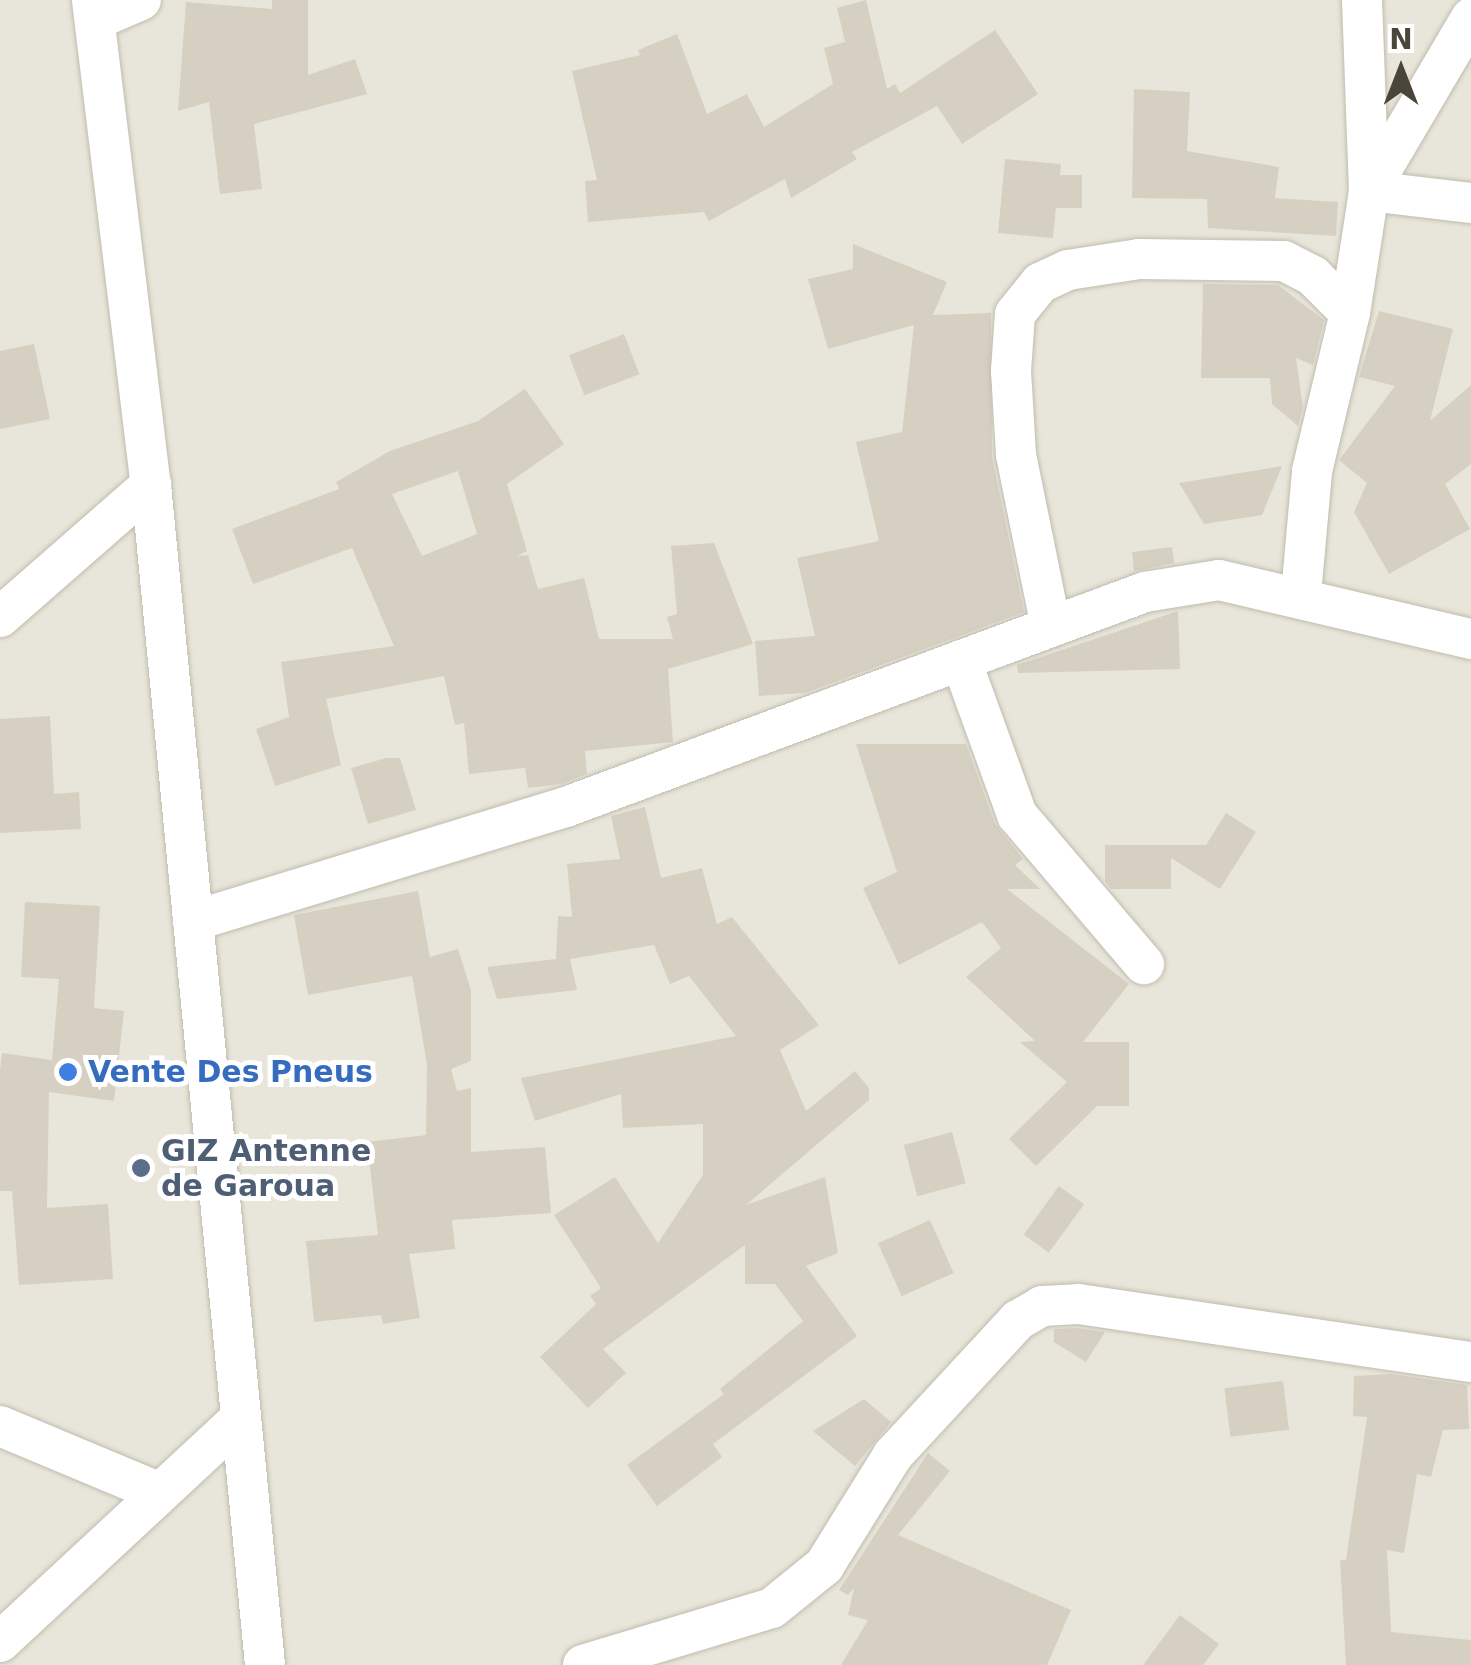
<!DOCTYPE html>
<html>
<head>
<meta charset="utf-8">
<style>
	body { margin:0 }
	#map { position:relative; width:1471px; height:1665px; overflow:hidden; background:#f5f3ec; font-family:"DejaVu Sans",sans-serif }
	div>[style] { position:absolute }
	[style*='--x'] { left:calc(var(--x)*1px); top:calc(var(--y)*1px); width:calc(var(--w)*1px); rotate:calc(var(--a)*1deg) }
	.residential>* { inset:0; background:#e8e6da; transform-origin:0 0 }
	.building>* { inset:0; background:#d6d0c2; transform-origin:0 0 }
	.roads { filter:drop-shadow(0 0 2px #c0bcaf) drop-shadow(0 0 2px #c0bcaf) }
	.minor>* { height:40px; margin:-20px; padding:0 20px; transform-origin:20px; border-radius:20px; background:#fff }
	.dots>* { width:28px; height:28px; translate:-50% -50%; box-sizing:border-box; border:5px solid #fff; border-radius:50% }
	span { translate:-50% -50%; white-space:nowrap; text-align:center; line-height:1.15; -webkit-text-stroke:10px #fff; paint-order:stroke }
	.shop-label { font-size:30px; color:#366cbe; font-weight:700 }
	.left { translate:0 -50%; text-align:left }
	.service-label { font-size:30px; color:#4e5e75; font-weight:700 }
	.north { position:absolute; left:1351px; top:20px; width:100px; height:100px; -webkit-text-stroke:8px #fff; paint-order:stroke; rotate:0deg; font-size:28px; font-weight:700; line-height:40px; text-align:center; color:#49453a }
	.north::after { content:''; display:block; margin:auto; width:35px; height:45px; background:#49453a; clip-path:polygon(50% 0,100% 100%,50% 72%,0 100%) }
</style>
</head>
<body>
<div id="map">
	<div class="residential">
		<div style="left:0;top:0;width:1471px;height:1665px"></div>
	</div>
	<div class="building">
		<div style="clip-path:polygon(272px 0,308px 0,308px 75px,355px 59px,367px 94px,254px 124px,262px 189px,220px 194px,209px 102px,178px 111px,186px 2px,272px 9px)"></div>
		<div style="clip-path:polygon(866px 0,887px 89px,895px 84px,900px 93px,995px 30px,1038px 94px,962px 144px,937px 106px,852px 152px,857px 159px,791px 198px,785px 179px,709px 221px,704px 212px,588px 222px,585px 181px,597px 180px,572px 71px,640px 55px,638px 50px,677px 34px,707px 114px,747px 94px,764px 127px,833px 84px,824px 48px,845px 42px,837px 8px)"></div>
		<div style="clip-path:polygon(1134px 89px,1190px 92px,1187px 151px,1279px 167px,1275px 198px,1338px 202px,1336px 236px,1208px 228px,1207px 199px,1132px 198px)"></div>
		<div style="clip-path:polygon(1005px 159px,1061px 164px,1060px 175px,1082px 175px,1082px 208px,1056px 208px,1053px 238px,998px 233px)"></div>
		<div style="clip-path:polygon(853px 244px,947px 282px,933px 315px,991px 313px,992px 457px,1024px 612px,805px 693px,759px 696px,755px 641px,815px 636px,797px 558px,879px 541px,856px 442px,902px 432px,914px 325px,828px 349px,808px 279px,853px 269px)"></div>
		<div style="clip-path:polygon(1203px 284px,1278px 285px,1324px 320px,1313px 365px,1296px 358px,1303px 407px,1298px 426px,1272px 404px,1270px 378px,1201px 378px)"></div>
		<div style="clip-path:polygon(1379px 311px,1453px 329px,1430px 421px,1471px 385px,1471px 464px,1445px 484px,1470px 529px,1389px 574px,1354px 512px,1367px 483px,1339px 460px,1395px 386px,1359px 377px)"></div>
		<div style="left:624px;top:334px;width:43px;height:59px;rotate:69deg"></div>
		<div style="clip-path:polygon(34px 344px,50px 419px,0 429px,0 351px)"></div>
		<div style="clip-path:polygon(evenodd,525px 389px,564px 444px,507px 484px,527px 551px,517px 556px,528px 555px,538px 589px,584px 578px,599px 639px,673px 639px,667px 617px,677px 614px,671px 546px,714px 543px,753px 644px,668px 669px,673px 742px,585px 751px,587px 774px,561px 784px,528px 788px,525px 768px,469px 774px,464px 723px,455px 725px,444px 676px,326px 699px,341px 765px,275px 786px,256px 729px,289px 717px,281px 662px,394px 646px,352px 548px,253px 584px,232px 529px,339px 489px,336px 482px,390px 451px,478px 421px,525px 389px,458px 471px,477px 534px,422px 556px,392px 494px,458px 471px)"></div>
		<div style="clip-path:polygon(1282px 466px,1262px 515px,1204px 524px,1179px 483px)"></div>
		<div style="clip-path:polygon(1172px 547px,1174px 563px,1134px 571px,1132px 552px)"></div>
		<div style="clip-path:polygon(1178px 611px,1180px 669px,1018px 673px,1017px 665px)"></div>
		<div style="clip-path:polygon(50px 716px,54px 794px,79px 792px,81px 829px,0 833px,0 719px)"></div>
		<div style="clip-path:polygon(856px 744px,966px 744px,995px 824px,1023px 859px,1015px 865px,1040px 889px,1007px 889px,1129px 984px,1083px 1042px,1129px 1042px,1129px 1106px,1097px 1106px,1036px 1166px,1009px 1139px,1067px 1082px,1020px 1042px,1035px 1041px,966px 977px,1001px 948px,982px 922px,899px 965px,863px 888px,897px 872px)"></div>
		<div style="clip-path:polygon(386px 758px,400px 758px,416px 810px,368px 824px,351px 768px)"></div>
		<div style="clip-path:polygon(645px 807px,661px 878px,702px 868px,717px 924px,732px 917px,819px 1025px,780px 1050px,806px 1111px,855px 1071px,869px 1088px,869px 1100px,746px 1205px,825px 1177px,838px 1253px,806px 1266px,857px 1336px,713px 1444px,722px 1457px,657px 1506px,627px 1465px,724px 1394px,720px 1389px,803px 1321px,775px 1284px,745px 1284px,745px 1245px,603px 1349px,626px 1373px,588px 1408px,540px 1357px,596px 1304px,590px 1296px,601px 1288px,554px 1215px,615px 1177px,658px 1243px,703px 1175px,703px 1124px,623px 1128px,621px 1094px,535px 1121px,521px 1078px,736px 1036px,689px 976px,670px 984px,654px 945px,570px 959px,577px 990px,497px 999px,487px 967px,556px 959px,558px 916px,572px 917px,567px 864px,620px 859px,611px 816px)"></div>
		<div style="clip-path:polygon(1226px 813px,1256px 832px,1220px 889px,1171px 858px,1171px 889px,1111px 889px,1105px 881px,1105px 845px,1206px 845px)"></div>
		<div style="clip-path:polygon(418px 891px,430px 957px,458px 949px,471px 990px,471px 1061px,451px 1069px,457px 1091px,471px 1088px,471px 1152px,545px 1147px,551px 1213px,452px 1220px,455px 1249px,409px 1254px,420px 1318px,383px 1324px,381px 1315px,314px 1322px,306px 1241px,378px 1235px,367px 1142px,426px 1135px,427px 1064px,412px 976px,308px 995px,294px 915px)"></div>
		<div style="clip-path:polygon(25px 902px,100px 906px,94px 1008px,124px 1011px,114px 1101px,49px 1092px,47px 1208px,108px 1204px,113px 1279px,19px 1285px,12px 1191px,0 1191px,0 1070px,2px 1053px,52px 1060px,59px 979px,21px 977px)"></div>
		<div style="left:952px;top:1132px;width:53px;height:50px;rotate:75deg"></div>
		<div style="left:1059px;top:1186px;width:31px;height:60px;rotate:36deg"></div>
		<div style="left:930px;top:1220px;width:58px;height:57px;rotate:66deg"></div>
		<div style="clip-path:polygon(1077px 1328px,1105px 1332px,1086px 1362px,1054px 1342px,1054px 1329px)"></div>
		<div style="clip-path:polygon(1391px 1374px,1467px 1385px,1469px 1429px,1443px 1430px,1431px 1477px,1417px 1474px,1404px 1553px,1387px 1550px,1391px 1632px,1471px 1640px,1471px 1665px,1346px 1665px,1340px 1560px,1346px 1560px,1367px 1417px,1353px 1416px,1354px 1376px)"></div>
		<div style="left:1283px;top:1381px;width:49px;height:59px;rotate:83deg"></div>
		<div style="clip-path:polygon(864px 1399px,891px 1422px,855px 1466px,813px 1431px)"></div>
		<div style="clip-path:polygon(928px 1453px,950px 1471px,898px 1535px,1071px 1610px,1047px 1665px,841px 1665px,868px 1620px,848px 1615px,854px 1588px,848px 1595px,839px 1590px)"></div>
		<div style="clip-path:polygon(1180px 1615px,1219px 1644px,1203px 1665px,1143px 1665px)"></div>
	</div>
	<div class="roads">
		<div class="minor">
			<div style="--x:92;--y:0;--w:489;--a:83.1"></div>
			<div style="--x:151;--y:485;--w:1185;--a:84.48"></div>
			<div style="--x:1362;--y:0;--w:191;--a:87.9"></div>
			<div style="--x:1369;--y:191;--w:103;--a:6.7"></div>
			<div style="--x:95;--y:20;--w:50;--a:-23.5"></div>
			<div style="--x:1301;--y:595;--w:124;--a:-84.9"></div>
			<div style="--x:1312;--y:471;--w:163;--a:-76.5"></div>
			<div style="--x:1350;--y:313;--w:123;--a:-81.1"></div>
			<div style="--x:1369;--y:191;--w:201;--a:-59.5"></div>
			<div style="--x:0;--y:617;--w:201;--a:-41.2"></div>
			<div style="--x:1051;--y:627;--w:176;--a:-101.5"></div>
			<div style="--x:1016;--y:455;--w:84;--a:-93.4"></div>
			<div style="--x:1011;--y:371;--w:57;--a:-86"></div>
			<div style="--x:1015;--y:314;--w:40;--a:-51"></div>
			<div style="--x:1040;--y:283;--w:31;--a:-25"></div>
			<div style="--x:1068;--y:270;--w:72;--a:-8.8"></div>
			<div style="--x:1139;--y:259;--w:145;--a:0.8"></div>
			<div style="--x:1284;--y:261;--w:33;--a:27"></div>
			<div style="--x:1313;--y:276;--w:52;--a:45"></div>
			<div style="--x:961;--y:660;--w:165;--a:70.1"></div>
			<div style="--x:1017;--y:815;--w:196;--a:49.6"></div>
			<div style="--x:193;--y:921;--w:390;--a:-17"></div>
			<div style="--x:566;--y:807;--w:618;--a:-20.37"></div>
			<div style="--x:1145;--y:592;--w:75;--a:-9.2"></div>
			<div style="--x:1219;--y:580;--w:259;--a:13.2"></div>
			<div style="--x:0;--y:1426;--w:173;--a:22.7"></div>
			<div style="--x:0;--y:1642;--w:328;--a:-42.9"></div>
			<div style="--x:583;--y:1665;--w:197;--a:-16.8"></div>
			<div style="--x:772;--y:1608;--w:67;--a:-38.9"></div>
			<div style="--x:824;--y:1566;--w:131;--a:-58.1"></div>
			<div style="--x:893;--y:1455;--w:184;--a:-47.2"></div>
			<div style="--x:1018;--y:1320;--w:28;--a:-30"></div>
			<div style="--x:1042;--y:1306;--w:36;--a:-3"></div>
			<div style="--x:1078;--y:1304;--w:397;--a:8.4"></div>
		</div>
	</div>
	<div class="dots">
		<div style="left:68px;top:1072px;background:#3f7fe0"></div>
		<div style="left:141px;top:1168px;background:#5c6f8a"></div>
	</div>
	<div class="shop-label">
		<span class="left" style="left:88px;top:1072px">Vente Des Pneus</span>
	</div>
	<div class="service-label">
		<span class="left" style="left:161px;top:1168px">GIZ Antenne<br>de Garoua</span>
	</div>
	<div class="north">N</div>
</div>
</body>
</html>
